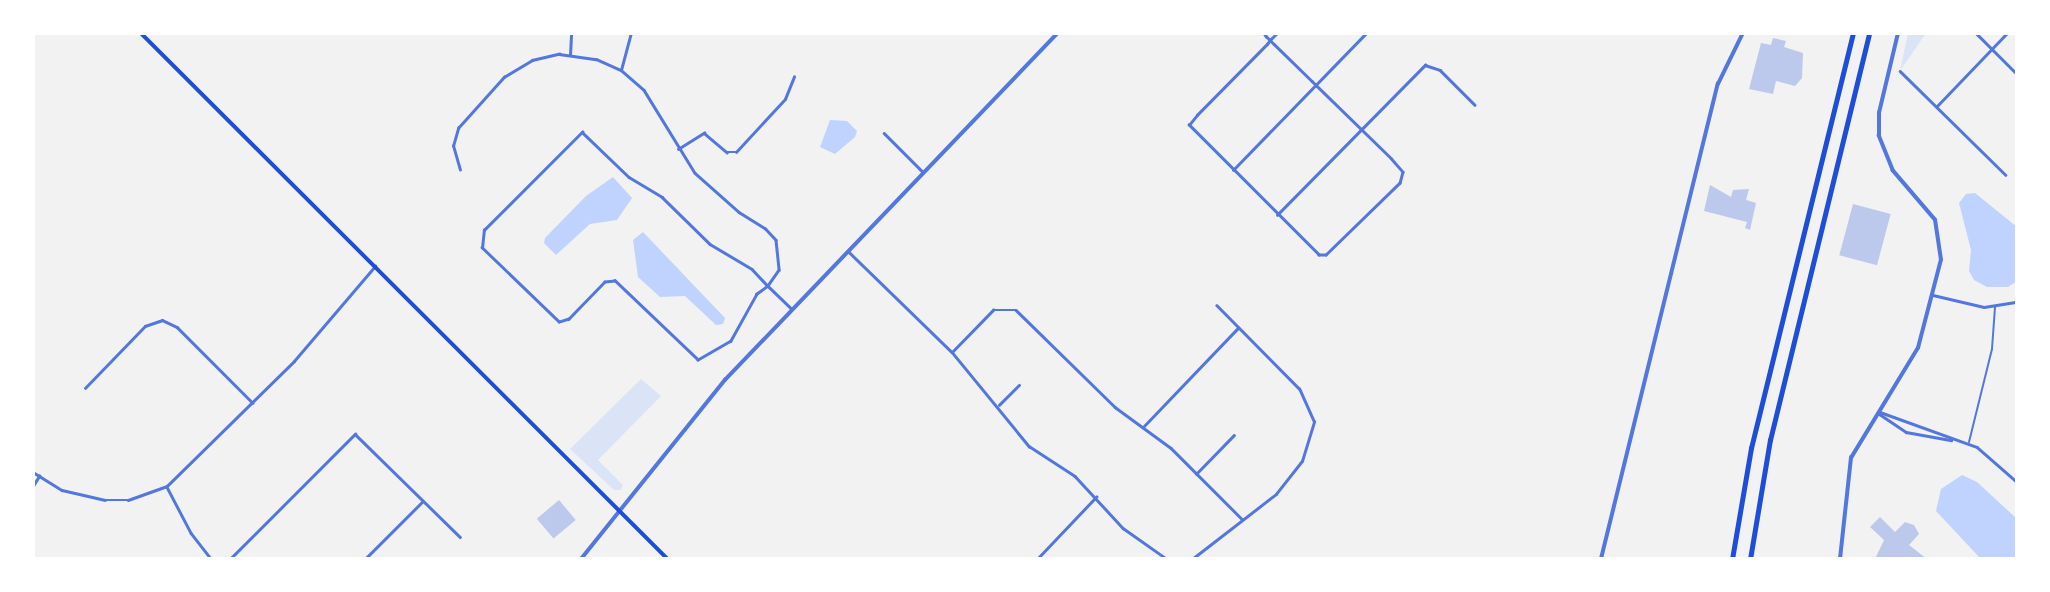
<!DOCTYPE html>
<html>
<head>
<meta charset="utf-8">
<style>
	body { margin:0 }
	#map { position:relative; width:2050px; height:592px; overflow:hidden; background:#f2f2f2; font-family:Karla,sans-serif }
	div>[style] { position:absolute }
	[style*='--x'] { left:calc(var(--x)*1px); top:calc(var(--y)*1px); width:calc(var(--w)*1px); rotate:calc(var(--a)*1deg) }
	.green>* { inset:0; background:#dbe4f7 }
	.water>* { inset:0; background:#bfd3fe }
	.building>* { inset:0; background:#bdc9ec; transform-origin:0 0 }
	.service>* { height:2px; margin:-1px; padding:0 1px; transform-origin:1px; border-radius:1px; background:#5277de }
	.minor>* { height:2.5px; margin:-1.25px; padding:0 1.25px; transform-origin:1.25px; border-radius:1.25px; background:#5277de }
	.tertiary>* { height:3.5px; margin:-1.75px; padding:0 1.75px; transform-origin:1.75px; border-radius:1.75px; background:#5277de }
	.secondary>* { height:3.5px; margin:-1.75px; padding:0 1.75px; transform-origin:1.75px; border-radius:1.75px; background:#1d4ed8 }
	.motorway>* { height:5px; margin:-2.5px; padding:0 2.5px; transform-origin:2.5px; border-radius:2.5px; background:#1d4ed8 }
	span { translate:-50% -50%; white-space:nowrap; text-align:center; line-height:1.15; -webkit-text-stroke:6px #fff; paint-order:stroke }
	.frame { position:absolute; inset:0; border:35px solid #fff; pointer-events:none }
</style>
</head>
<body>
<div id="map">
	<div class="green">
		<div style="clip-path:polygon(1908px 33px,1926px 33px,1900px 71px)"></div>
		<div style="clip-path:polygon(641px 379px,661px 396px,598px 460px,623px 485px,621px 490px,614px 490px,570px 449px)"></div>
	</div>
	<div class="water">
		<div style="clip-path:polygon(830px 120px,847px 121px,857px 131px,855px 137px,835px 154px,820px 147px)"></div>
		<div style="clip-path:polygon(613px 177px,632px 198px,617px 220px,590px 224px,556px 255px,544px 243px,545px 238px,586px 196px)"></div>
		<div style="clip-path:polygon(1975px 193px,2017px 227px,2017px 281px,2008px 287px,1987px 287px,1974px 280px,1969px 271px,1971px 250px,1959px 203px,1966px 194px)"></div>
		<div style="clip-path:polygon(643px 232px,725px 318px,723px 324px,716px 325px,685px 296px,660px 297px,638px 277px,633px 240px)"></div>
		<div style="clip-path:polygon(1962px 475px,1977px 482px,2017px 519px,2017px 559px,1981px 559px,1936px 511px,1941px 489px)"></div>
	</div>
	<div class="building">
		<div style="clip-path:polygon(1773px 38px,1786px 41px,1784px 47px,1803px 53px,1802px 78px,1795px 86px,1776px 81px,1773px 94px,1749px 89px,1761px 43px,1771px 45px)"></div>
		<div style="clip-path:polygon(1710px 185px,1731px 197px,1733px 190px,1749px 189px,1746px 200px,1756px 203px,1750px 230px,1745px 228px,1747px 222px,1704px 211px)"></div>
		<div style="left:1853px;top:204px;width:39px;height:53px;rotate:15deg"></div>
		<div style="left:559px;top:500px;width:26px;height:29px;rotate:50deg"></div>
		<div style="clip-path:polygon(1880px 517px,1895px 532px,1905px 522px,1914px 525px,1919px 534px,1909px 545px,1927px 559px,1875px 559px,1884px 540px,1870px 527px)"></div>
	</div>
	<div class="service">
		<div style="--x:1969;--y:442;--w:96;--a:-76.1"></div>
		<div style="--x:1992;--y:349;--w:42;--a:-85.9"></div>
	</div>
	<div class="minor">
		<div style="--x:1264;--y:33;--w:4;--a:56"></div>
		<div style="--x:1266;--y:36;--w:11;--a:45"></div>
		<div style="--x:1274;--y:44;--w:53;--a:44.2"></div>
		<div style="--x:1312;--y:81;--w:6;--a:45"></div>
		<div style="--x:1316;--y:85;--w:105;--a:44.2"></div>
		<div style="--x:1391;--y:158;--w:18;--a:49"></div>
		<div style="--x:1403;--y:172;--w:11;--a:105"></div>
		<div style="--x:1400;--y:183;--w:103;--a:135.8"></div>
		<div style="--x:1326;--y:255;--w:7;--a:180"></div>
		<div style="--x:1319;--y:255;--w:184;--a:-135"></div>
		<div style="--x:1189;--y:125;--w:13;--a:-51"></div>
		<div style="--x:1197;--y:115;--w:100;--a:-45.4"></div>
		<div style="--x:1267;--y:44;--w:5;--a:-53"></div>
		<div style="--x:1270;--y:40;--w:10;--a:-45"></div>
		<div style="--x:1976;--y:33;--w:58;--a:45"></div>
		<div style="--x:570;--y:55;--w:22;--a:-87"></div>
		<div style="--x:621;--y:70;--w:38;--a:-75"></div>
		<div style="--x:1900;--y:71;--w:148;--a:44.5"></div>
		<div style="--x:1937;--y:106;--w:101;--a:-46.2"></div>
		<div style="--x:884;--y:133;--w:55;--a:45"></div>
		<div style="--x:678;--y:149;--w:31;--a:-32"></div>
		<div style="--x:704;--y:133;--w:30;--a:40"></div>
		<div style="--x:727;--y:152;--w:9;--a:0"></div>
		<div style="--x:736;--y:152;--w:72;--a:-47.2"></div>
		<div style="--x:785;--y:99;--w:24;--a:-68"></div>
		<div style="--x:460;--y:170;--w:25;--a:-106"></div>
		<div style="--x:453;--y:146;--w:19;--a:-74"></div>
		<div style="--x:458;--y:128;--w:69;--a:-48"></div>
		<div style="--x:504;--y:77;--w:33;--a:-31"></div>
		<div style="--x:532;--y:60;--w:28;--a:-13"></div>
		<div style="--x:559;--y:54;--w:37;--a:8"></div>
		<div style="--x:596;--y:59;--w:27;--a:24"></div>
		<div style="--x:621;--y:70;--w:30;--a:41"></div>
		<div style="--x:644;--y:90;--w:97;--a:58.4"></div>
		<div style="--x:695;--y:173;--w:59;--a:41.6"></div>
		<div style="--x:739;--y:212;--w:31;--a:32"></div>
		<div style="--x:765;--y:228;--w:16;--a:47"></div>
		<div style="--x:776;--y:240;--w:30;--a:84"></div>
		<div style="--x:779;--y:270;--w:19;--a:125"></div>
		<div style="--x:768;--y:286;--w:14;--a:144"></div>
		<div style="--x:757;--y:294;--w:54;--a:119"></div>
		<div style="--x:731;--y:341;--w:38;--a:150"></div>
		<div style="--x:698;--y:360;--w:115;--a:-136.4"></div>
		<div style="--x:615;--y:281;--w:10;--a:174"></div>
		<div style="--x:605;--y:282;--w:52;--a:134.2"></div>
		<div style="--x:569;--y:319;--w:10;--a:163"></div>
		<div style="--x:559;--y:322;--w:107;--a:-136.1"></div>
		<div style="--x:482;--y:248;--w:18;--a:-84"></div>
		<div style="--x:484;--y:230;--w:139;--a:-45"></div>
		<div style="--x:582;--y:132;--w:65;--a:43.8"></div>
		<div style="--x:629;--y:177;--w:39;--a:31"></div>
		<div style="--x:662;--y:197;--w:67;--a:44.4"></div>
		<div style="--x:710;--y:244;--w:49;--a:30.8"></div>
		<div style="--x:752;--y:269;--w:23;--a:47"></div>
		<div style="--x:768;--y:286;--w:33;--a:44"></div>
		<div style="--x:1233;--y:170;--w:191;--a:-45.8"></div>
		<div style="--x:1277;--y:215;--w:211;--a:-45.4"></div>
		<div style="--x:1425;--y:65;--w:16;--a:18"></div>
		<div style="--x:1440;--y:70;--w:49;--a:45"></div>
		<div style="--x:848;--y:251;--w:145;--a:44.2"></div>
		<div style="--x:952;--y:352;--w:122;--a:50.7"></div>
		<div style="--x:1029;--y:446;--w:55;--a:33.1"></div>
		<div style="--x:1075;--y:476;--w:71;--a:47.3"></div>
		<div style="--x:1123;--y:528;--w:54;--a:35.2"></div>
		<div style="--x:33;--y:293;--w:1;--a:0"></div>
		<div style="--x:1933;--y:295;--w:52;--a:13.2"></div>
		<div style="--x:1984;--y:307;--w:33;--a:-9"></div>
		<div style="--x:952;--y:352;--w:59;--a:-45.7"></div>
		<div style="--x:993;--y:310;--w:23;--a:0"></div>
		<div style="--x:1016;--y:310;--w:139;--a:44.4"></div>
		<div style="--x:1115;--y:407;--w:69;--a:36.2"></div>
		<div style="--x:1171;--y:448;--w:100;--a:45"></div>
		<div style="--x:85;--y:388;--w:86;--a:-45.9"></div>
		<div style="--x:145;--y:326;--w:18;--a:-19"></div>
		<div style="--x:162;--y:320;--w:17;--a:25"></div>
		<div style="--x:177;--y:327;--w:107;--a:45"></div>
		<div style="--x:999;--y:405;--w:28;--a:-45"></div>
		<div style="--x:1880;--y:412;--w:103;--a:19.8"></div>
		<div style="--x:1977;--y:447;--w:53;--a:41.2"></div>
		<div style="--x:1878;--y:413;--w:34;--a:34"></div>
		<div style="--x:1906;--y:432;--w:46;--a:10.1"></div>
		<div style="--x:1144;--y:426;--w:136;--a:-46.2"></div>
		<div style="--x:33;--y:472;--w:34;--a:32"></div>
		<div style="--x:62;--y:490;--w:44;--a:13.1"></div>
		<div style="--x:105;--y:500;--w:23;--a:0"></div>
		<div style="--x:128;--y:500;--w:41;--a:-19.7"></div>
		<div style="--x:167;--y:486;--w:178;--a:-44.5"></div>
		<div style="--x:294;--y:361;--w:125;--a:-49.5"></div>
		<div style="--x:1196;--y:474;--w:54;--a:-45.7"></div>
		<div style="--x:33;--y:486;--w:12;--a:-59"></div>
		<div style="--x:167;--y:487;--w:52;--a:62.4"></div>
		<div style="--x:191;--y:533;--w:33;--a:52"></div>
		<div style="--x:230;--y:559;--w:177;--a:-45"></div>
		<div style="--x:355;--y:434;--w:147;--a:44.4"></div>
		<div style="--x:365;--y:559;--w:81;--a:-45"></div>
		<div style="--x:1037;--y:559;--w:86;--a:-46.4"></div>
		<div style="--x:1192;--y:559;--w:106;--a:-37.7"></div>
		<div style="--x:1276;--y:494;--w:42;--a:-51.8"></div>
		<div style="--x:1302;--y:461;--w:41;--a:-72.9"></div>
		<div style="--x:1314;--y:422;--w:36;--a:-114"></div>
		<div style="--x:1299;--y:389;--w:117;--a:-134.7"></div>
	</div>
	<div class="tertiary">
		<div style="--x:581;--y:559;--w:230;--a:-51.2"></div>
		<div style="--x:725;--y:380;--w:481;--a:-46.2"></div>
		<div style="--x:1601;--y:559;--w:489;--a:-76.2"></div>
		<div style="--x:1718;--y:84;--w:57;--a:-63.9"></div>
		<div style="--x:1840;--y:559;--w:102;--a:-83.8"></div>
		<div style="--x:1851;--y:458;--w:129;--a:-58.7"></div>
		<div style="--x:1918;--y:348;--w:91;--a:-75.4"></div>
		<div style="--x:1941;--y:260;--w:40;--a:-98.5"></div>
		<div style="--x:1935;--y:220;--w:65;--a:-130.6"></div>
		<div style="--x:1893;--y:171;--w:38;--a:-112"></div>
		<div style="--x:1879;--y:136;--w:23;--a:-90"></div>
		<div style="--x:1879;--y:113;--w:82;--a:-76.6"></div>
	</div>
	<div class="secondary">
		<div style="--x:141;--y:33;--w:745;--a:44.95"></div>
	</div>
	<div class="motorway">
		<div style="--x:1732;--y:559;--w:113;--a:-80.3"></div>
		<div style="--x:1751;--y:448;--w:427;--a:-76.2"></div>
		<div style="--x:1750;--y:559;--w:121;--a:-80.5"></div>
		<div style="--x:1770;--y:440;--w:419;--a:-76.3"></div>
	</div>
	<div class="frame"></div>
</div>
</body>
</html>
